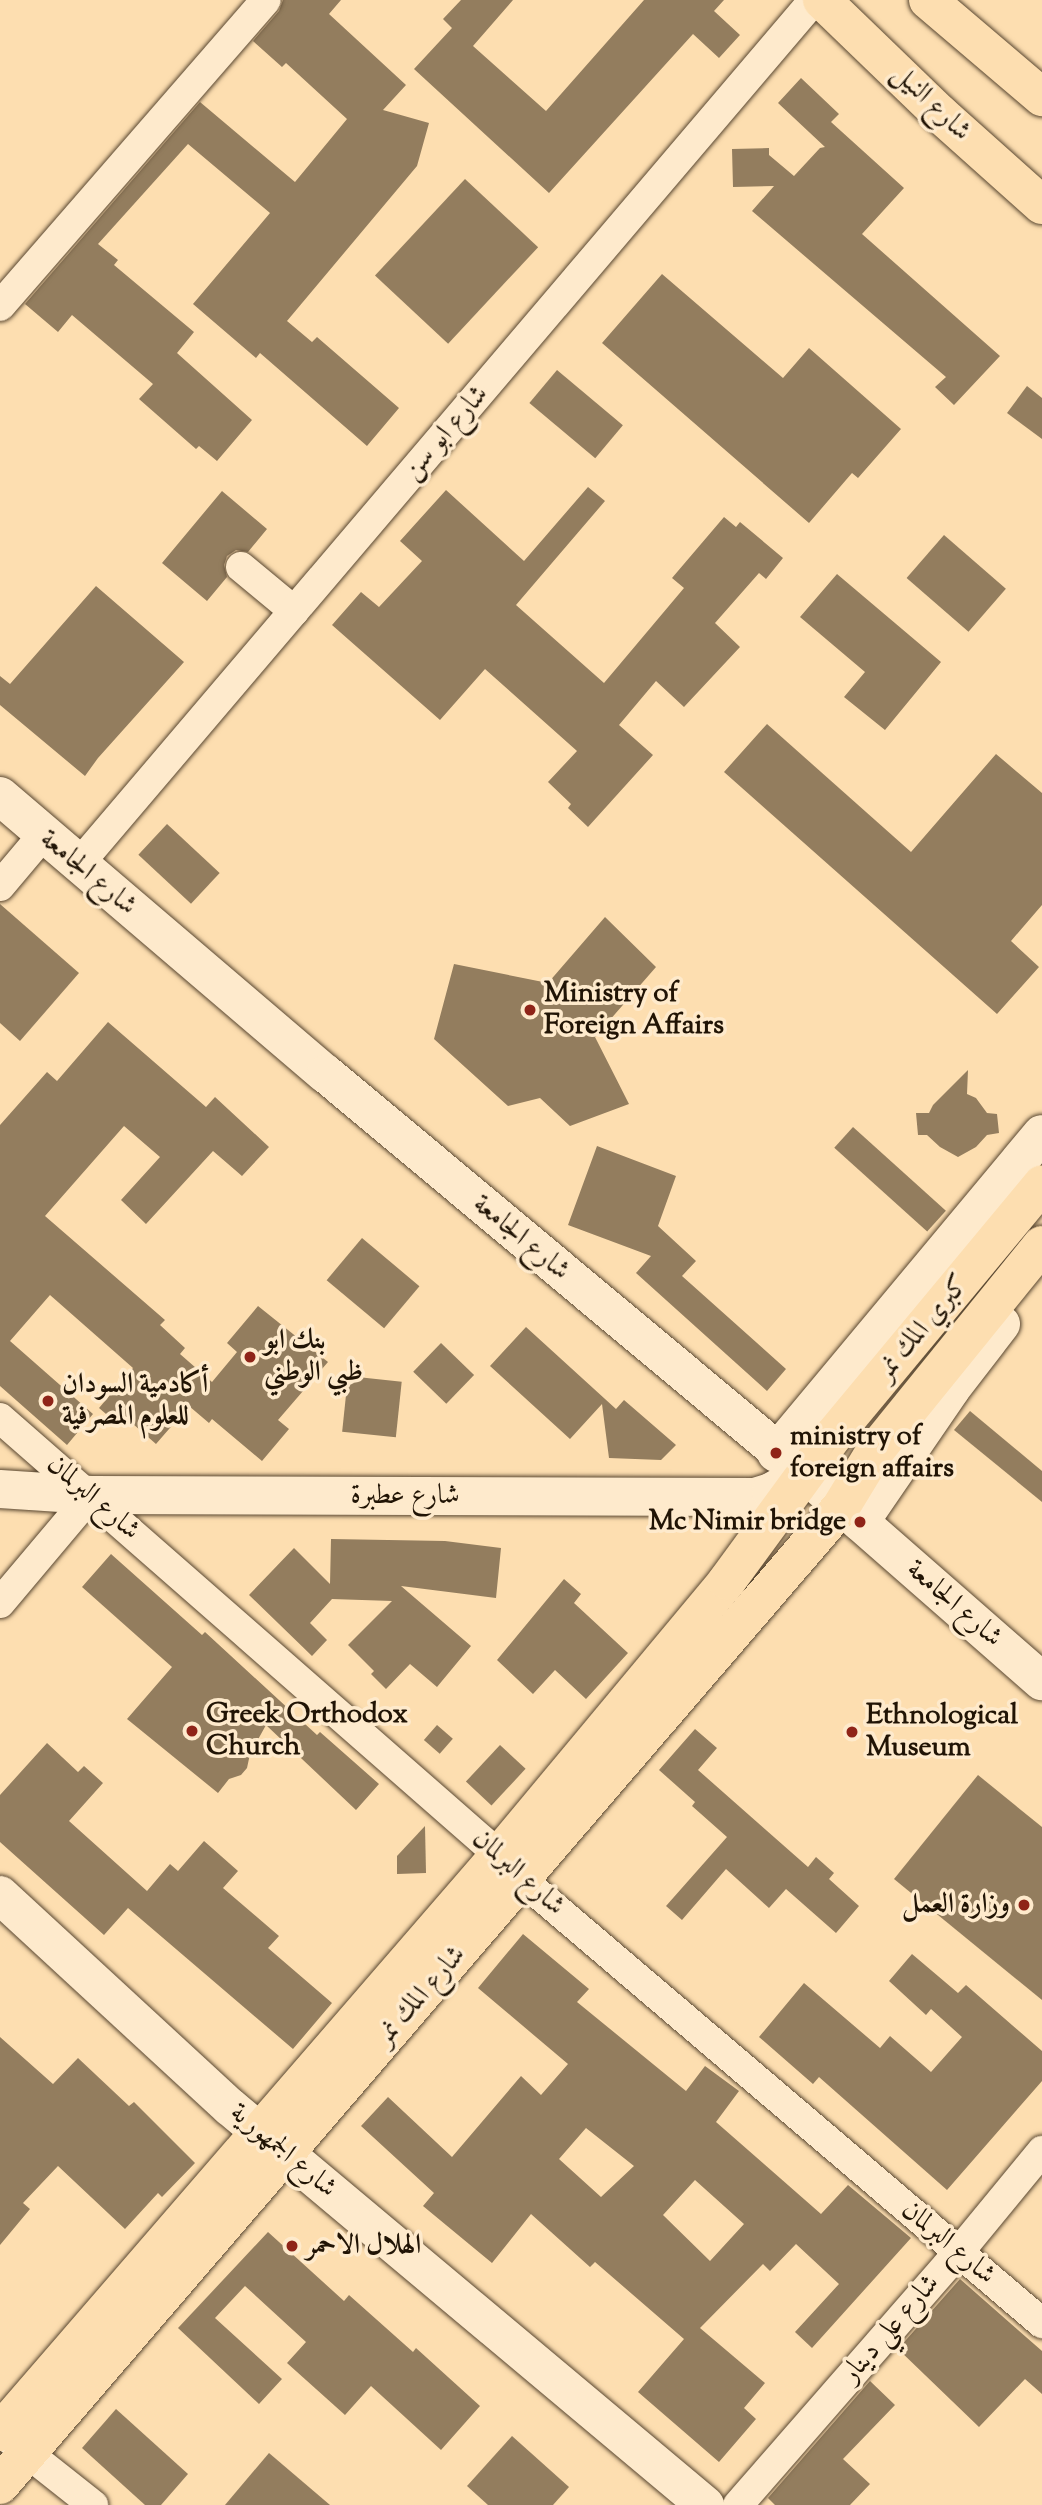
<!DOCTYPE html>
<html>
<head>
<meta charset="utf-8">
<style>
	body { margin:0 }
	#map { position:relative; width:1042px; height:2505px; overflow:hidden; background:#fddeb0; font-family:"Sorts Mill Goudy",Amiri,serif }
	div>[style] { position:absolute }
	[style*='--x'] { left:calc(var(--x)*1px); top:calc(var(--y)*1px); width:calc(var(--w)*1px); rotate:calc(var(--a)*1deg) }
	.building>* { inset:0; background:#937d5e; transform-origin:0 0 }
	.roads { filter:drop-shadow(0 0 2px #584630) drop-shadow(0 0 2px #584630) }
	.street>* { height:30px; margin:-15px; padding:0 15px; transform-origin:15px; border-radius:15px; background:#feeacc }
	.secondary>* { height:38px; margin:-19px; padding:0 19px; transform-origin:19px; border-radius:19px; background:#feeacc }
	.primary>* { height:38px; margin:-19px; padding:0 19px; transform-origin:19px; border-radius:19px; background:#fddeb0 }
	.highway>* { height:38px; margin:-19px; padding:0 19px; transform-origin:19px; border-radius:19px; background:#fddeb0 }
	.dots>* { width:19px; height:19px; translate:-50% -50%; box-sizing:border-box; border:4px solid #feeacc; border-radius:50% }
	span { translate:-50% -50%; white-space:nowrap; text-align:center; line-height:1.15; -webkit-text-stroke:7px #feeacc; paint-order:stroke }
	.street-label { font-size:28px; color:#211405 }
	.poi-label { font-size:28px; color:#211405; font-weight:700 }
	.left { translate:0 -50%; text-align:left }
	.right { translate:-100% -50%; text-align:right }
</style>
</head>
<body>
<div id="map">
	<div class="building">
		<div style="clip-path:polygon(283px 0,341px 0,329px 14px,406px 85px,383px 110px,429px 123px,417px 166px,287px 321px,312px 342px,317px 337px,399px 408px,367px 446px,260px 353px,256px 358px,193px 304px,270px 213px,188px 144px,98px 244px,118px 260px,114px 265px,194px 332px,177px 353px,252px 420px,217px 461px,199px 446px,196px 449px,139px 399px,153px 384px,72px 315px,58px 332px,25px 304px,200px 102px,295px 182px,347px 119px,286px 63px,282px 67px,253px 41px,279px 11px)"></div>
		<div style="clip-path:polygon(461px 0,513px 0,473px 46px,546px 111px,644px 0,724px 0,714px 11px,740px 35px,719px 58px,693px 34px,549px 193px,414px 69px,452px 28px,443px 19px)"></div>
		<div style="clip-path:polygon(801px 78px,839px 114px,831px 122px,904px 188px,862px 234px,1000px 356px,954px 405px,935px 387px,946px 377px,752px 211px,774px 186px,733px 187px,732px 149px,769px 148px,769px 155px,794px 176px,820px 148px,825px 147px,778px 103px)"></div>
		<div style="left:465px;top:179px;width:100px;height:132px;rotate:43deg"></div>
		<div style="clip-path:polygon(662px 274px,783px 378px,809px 348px,901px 429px,858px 478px,852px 473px,809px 523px,602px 343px)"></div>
		<div style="left:557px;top:370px;width:86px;height:43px;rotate:40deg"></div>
		<div style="clip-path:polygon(1027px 386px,1042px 398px,1042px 439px,1007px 413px)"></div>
		<div style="clip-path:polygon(588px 487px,605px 501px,516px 605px,604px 683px,684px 588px,672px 578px,724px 517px,736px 527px,740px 522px,783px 558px,766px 579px,759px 573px,715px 623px,740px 647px,684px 707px,656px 681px,619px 725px,653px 755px,588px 827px,568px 808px,571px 804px,548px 782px,577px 751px,485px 669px,440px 720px,332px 625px,361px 592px,379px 607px,422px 561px,400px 541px,446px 490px,524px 561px)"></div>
		<div style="clip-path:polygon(222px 491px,267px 529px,248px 552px,236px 550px,227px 556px,224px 565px,227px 577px,207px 601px,162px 563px)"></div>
		<div style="left:944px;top:535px;width:82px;height:57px;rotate:41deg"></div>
		<div style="clip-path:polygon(837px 574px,941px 662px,885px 730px,844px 697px,865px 672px,800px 617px)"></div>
		<div style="clip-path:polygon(96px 586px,184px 662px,98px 758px,85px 776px,0 705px,0 676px,10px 684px)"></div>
		<div style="clip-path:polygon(767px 724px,911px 852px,996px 754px,1042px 793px,1042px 905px,1011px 941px,1039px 967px,997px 1014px,724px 772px)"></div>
		<div style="left:167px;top:824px;width:72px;height:42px;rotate:43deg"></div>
		<div style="clip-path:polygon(0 904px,79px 973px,20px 1041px,0 1023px)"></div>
		<div style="clip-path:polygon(605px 917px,656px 967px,595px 1037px,629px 1104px,570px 1126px,540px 1098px,508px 1106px,434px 1039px,454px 964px,548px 983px)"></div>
		<div style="clip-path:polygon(108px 1022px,206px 1107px,215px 1097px,269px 1147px,242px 1176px,213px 1151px,146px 1224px,121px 1200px,160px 1157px,124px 1126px,45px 1216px,165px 1320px,160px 1325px,185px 1348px,180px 1354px,212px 1382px,237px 1352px,227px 1343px,258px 1306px,328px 1362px,278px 1420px,289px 1429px,262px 1461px,212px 1419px,209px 1423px,189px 1406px,156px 1444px,125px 1417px,119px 1425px,99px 1408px,133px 1368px,50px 1295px,10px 1341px,93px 1414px,67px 1445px,0 1386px,0 1125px,47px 1072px,57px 1081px)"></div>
		<div style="clip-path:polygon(968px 1070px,967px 1094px,976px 1098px,987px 1113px,997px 1114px,999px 1133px,987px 1135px,976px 1147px,958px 1157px,940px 1147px,927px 1135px,918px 1135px,916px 1113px,929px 1113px,933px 1105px)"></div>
		<div style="left:853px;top:1127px;width:125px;height:28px;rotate:42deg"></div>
		<div style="clip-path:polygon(597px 1146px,676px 1176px,658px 1226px,696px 1261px,682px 1276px,786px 1369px,767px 1391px,636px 1273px,651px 1256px,568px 1225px)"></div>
		<div style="left:362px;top:1238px;width:75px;height:55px;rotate:40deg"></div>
		<div style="clip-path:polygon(526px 1327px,616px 1409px,624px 1400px,676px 1445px,661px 1460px,609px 1458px,602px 1404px,570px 1439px,490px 1366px)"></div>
		<div style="left:441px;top:1343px;width:46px;height:40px;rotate:44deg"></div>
		<div style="left:348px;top:1376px;width:54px;height:56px;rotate:6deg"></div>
		<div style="clip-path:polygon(970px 1411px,1042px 1471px,1042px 1502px,954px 1430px)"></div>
		<div style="clip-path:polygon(331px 1539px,445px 1541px,501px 1548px,496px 1598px,401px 1586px,471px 1646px,437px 1687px,410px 1664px,386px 1689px,371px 1674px,374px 1671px,348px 1645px,392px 1601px,332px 1599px,310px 1623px,327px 1640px,312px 1656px,249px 1595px,294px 1548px,330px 1584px)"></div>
		<div style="clip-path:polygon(111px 1554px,202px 1635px,205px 1632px,317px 1735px,320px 1732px,379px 1784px,356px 1810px,266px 1725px,250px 1754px,247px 1768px,241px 1775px,229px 1779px,218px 1793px,127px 1719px,172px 1667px,82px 1587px)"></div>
		<div style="clip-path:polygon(564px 1579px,581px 1594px,574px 1603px,628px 1653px,586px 1699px,555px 1670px,533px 1694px,497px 1660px)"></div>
		<div style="left:437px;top:1725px;width:21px;height:20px;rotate:41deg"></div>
		<div style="clip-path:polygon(695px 1729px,717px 1748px,698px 1770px,808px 1867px,816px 1857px,834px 1873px,829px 1879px,859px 1906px,836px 1933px,786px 1889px,769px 1908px,726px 1869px,682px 1920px,666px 1906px,727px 1837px,692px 1806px,695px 1802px,659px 1770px)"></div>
		<div style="clip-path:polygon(47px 1743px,78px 1772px,84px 1766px,103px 1783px,69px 1821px,147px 1891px,170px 1864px,178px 1871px,204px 1841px,238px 1871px,223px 1888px,279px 1936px,268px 1948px,332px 2003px,293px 2049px,128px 1908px,104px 1935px,0 1842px,0 1795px)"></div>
		<div style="left:500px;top:1745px;width:35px;height:50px;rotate:43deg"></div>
		<div style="clip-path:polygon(978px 1775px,1042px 1827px,1042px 2000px,894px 1879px)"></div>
		<div style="clip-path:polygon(425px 1826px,426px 1873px,397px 1874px,397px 1856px)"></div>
		<div style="clip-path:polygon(evenodd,523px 1934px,589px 1989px,577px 2002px,686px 2091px,705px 2066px,739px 2091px,716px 2122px,821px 2214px,848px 2185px,911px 2238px,812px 2348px,795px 2332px,839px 2284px,796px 2244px,770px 2271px,763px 2264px,700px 2328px,765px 2383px,744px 2408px,756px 2419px,719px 2462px,638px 2392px,684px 2339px,595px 2262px,590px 2267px,531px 2214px,492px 2263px,423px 2206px,434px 2193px,361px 2126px,388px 2097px,452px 2157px,521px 2076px,541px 2095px,568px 2064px,478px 1988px,523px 1934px,586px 2128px,634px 2166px,601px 2197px,559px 2159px,586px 2128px,523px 1934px,695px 2180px,744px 2224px,710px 2261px,663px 2215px,695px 2180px)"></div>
		<div style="clip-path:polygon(912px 1954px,958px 1993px,966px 1985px,1042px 2051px,1042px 2081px,947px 2190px,819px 2077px,813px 2084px,759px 2037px,804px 1983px,880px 2048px,890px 2036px,931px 2072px,962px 2037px,931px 2009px,926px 2015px,889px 1981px)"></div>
		<div style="clip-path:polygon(0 2037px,53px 2084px,78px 2058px,129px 2106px,134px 2102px,195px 2163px,162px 2197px,158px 2193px,125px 2229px,58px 2166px,23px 2203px,30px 2209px,0 2245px)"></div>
		<div style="clip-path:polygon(268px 2232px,344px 2301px,349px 2295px,413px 2352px,416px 2348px,480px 2406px,441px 2450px,371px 2386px,345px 2415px,287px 2363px,306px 2342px,245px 2286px,215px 2318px,282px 2379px,259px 2404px,178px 2328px)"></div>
		<div style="clip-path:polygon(960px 2279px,1042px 2351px,1042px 2394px,1025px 2379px,979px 2427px,898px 2349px)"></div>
		<div style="clip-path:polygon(870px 2381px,895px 2405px,843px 2459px,870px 2484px,850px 2505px,775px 2505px,768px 2498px)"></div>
		<div style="clip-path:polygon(116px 2409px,188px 2474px,161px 2505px,145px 2505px,82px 2448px)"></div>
		<div style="clip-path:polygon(512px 2436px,569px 2487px,553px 2505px,488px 2505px,467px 2486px)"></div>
		<div style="clip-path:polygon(269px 2453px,330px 2505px,225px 2505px)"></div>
	</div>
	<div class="roads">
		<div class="street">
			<div style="--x:0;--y:306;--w:405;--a:-49"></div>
			<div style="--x:241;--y:567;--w:69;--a:39.7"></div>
			<div style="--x:78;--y:865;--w:1136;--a:-49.61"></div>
			<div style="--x:0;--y:886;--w:67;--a:-49.9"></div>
			<div style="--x:0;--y:1418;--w:663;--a:41.21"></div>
			<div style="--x:499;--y:1855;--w:33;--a:47"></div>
			<div style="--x:521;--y:1879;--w:685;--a:40.44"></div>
			<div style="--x:0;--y:1603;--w:141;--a:-49.9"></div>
			<div style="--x:11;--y:2440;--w:105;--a:38.4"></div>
			<div style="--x:738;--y:2505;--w:336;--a:-48.9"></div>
			<div style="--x:959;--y:2252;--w:131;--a:-50.6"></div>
		</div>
		<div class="secondary">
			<div style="--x:0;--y:796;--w:428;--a:40.5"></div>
			<div style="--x:326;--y:1074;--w:623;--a:39.85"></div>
			<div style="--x:804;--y:1473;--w:316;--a:41.2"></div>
			<div style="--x:776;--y:1453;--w:415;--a:-50.2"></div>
			<div style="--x:0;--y:1489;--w:91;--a:3.8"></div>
			<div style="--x:91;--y:1495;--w:664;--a:0.17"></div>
			<div style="--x:755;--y:1497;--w:17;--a:-17"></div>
			<div style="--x:771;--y:1492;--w:38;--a:-30"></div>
			<div style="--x:860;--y:1522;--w:161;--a:-55.6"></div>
			<div style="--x:951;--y:1389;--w:82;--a:-52.4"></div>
			<div style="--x:0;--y:1895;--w:313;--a:42.7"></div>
			<div style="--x:230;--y:2107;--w:620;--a:39.96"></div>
		</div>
		<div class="primary">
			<div style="--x:822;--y:0;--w:163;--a:44"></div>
			<div style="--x:939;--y:113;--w:138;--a:41.8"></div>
			<div style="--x:928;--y:0;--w:150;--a:40.4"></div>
		</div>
		<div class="highway">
			<div style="--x:0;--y:2432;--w:763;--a:-49.15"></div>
			<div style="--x:499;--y:1855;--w:356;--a:-50.2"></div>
			<div style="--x:727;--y:1581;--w:180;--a:-53.8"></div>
			<div style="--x:833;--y:1436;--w:327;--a:-50.3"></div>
			<div style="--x:0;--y:2485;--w:1290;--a:-49.31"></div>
			<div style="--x:841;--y:1507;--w:66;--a:-58.7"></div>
			<div style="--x:875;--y:1451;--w:265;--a:-51"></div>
		</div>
	</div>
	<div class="dots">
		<div style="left:530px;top:1010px;background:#8f2418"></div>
		<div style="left:250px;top:1357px;background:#8f2418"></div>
		<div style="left:48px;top:1401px;background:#8f2418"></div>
		<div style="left:776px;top:1453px;background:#8f2418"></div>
		<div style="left:860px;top:1522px;background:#8f2418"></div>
		<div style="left:192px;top:1731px;background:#8f2418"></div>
		<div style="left:852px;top:1732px;background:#8f2418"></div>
		<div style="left:1024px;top:1905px;background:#8f2418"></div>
		<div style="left:292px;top:2246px;background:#8f2418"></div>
	</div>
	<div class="street-label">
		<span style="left:931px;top:103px;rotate:44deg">شارع النيل</span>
		<span style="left:446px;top:433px;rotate:-49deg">شارع ابو سن</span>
		<span style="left:88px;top:873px;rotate:40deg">شارع الجامعة</span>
		<span style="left:521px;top:1238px;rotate:40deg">شارع الجامعة</span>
		<span style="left:923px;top:1328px;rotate:-50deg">كبري المك نمر</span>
		<span style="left:405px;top:1496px">شارع عطبرة</span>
		<span style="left:93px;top:1498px;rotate:41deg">شارع البرلمان</span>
		<span style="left:954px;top:1604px;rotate:41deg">شارع الجامعة</span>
		<span style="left:518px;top:1873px;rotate:42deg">شارع البرلمان</span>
		<span style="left:421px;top:1996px;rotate:-49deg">شارع المك نمر</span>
		<span style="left:283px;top:2151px;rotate:40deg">شارع الجمهورية</span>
		<span style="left:948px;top:2243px;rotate:40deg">شارع البرلمان</span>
		<span style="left:891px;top:2329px;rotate:-49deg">شارع علي دينار</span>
	</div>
	<div class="poi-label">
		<span class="left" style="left:544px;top:1010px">Ministry of<br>Foreign Affairs</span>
		<span class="left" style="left:264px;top:1357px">بنك ابو<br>ظبي الوطني</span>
		<span class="left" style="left:62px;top:1401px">أكادمية السودان<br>للعلوم المصرفية</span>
		<span class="left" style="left:790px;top:1453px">ministry of<br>foreign affairs</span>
		<span class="right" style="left:846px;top:1522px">Mc Nimir bridge</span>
		<span class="left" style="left:206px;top:1731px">Greek Orthodox<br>Church</span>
		<span class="left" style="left:866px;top:1732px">Ethnological<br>Museum</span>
		<span class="right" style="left:1010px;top:1905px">وزارة العمل</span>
		<span class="left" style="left:306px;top:2246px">الهلال الاحمر</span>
	</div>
</div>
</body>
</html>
